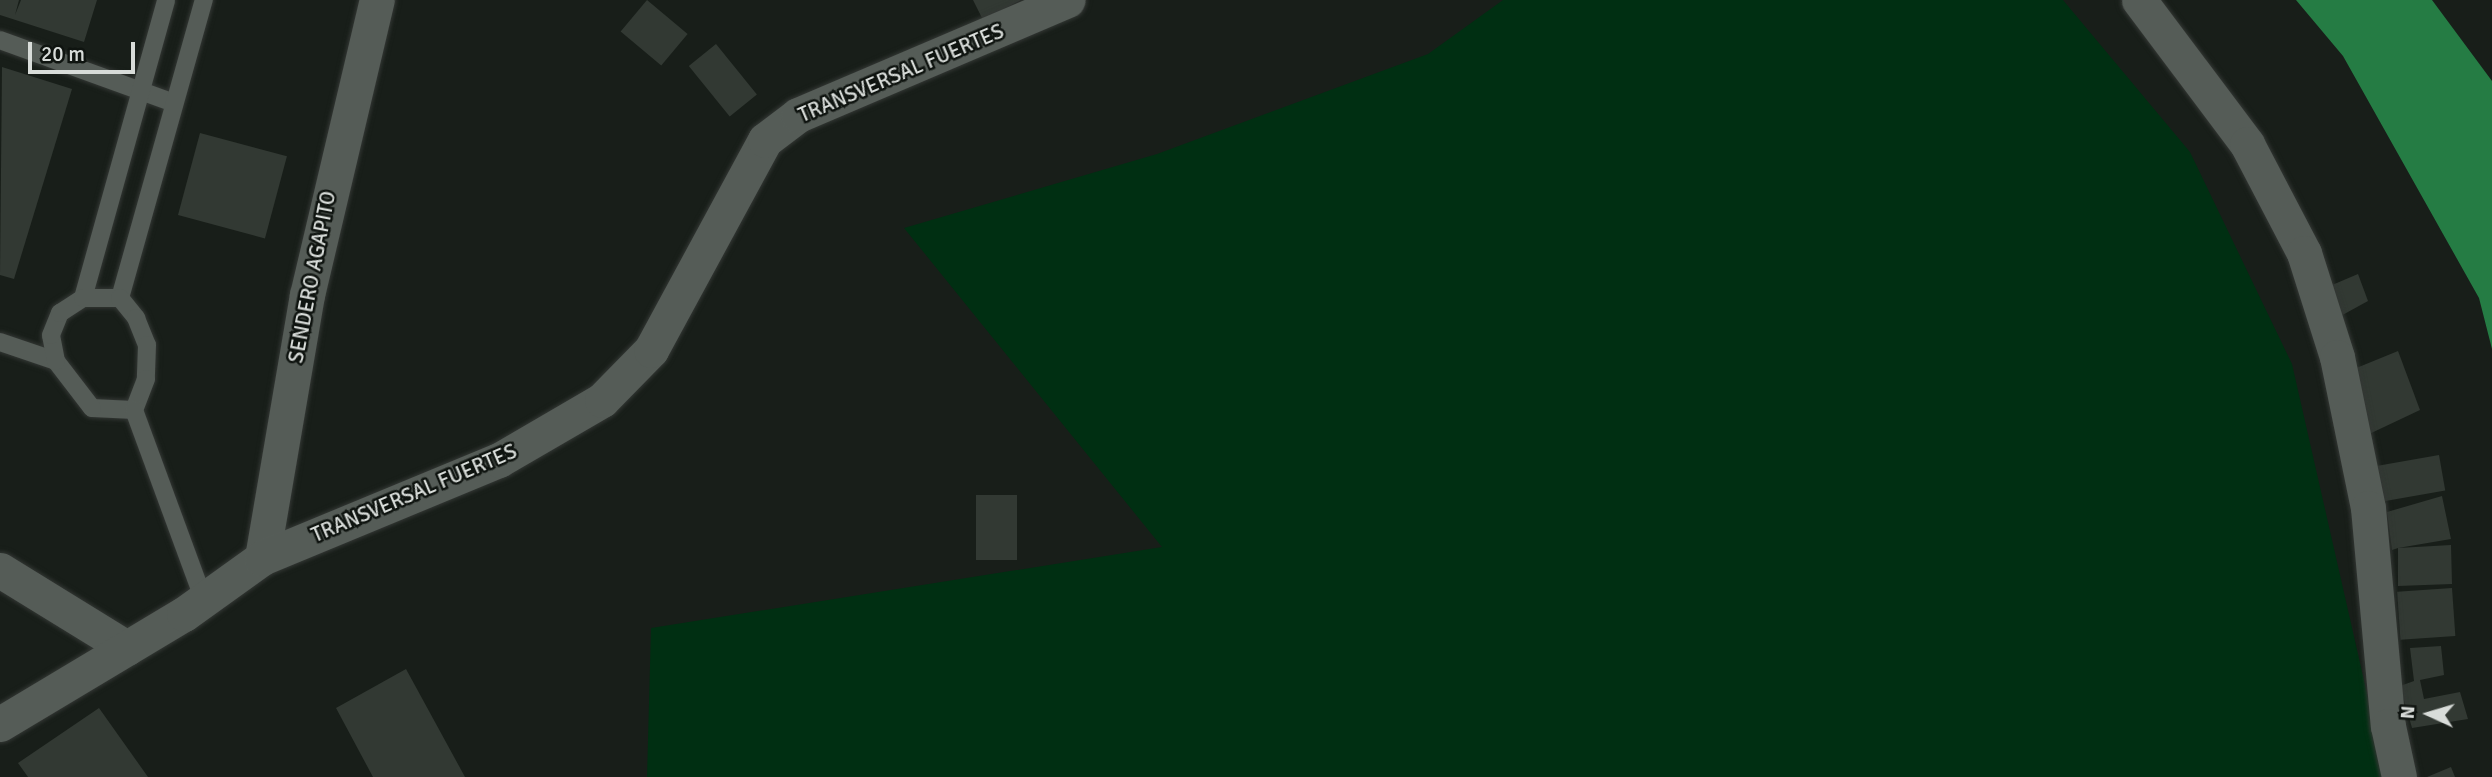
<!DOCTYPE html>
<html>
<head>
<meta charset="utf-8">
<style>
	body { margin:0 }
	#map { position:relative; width:2492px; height:777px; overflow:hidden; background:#181e19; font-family:Signika,sans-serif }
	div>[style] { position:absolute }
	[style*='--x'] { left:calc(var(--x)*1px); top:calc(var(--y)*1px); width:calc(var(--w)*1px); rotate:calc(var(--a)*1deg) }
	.green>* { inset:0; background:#002f12 }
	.water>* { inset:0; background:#257c44 }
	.building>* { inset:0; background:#323933; transform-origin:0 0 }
	.roads { filter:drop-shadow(0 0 2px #333734) drop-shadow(0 0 2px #333734) }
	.service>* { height:18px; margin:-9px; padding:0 9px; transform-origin:9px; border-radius:9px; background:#555c57 }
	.minor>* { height:35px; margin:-17.5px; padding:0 17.5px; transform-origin:17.5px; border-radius:17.5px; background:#555c57 }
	span { translate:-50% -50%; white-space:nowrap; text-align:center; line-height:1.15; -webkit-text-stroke:5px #0f1410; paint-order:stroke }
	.street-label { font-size:21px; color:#d8dcd9 }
	.north { position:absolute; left:2394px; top:679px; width:70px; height:70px; -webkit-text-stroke:5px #0f1410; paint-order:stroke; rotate:274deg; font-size:19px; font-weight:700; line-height:28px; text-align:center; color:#d8dcd9 }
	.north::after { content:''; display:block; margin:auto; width:24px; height:32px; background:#d8dcd9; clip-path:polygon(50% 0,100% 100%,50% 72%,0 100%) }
	.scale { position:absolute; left:28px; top:42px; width:107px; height:32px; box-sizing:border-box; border:4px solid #d8dcd9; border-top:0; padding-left:9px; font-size:21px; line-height:24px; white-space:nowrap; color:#d8dcd9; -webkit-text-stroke:5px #0f1410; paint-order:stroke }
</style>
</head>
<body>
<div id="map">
	<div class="green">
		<div style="clip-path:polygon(1503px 0,2063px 0,2190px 152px,2292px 364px,2386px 777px,647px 777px,651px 628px,1162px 547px,904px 228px,1157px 154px,1428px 54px)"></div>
	</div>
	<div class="water">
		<div style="clip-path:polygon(2296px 0,2432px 0,2492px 81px,2492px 349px,2479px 298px,2343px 56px)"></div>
	</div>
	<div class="building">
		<div style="clip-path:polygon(0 0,19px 0,15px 15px,21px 0,97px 0,84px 42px,0 15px)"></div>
		<div style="left:647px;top:0;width:53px;height:41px;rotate:40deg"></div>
		<div style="clip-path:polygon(973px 0,1021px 0,983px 20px)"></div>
		<div style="left:716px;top:44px;width:65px;height:35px;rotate:51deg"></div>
		<div style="clip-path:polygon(2px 67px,72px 89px,14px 279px,0 275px)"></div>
		<div style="left:200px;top:133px;width:90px;height:85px;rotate:15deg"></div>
		<div style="clip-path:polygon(2358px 274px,2368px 301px,2337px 318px,2325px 288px)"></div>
		<div style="clip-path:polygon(2398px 351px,2420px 410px,2365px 436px,2349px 371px)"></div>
		<div style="left:2439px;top:455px;width:36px;height:65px;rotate:80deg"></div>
		<div style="left:976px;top:495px;width:41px;height:65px"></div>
		<div style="clip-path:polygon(2442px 496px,2451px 539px,2398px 548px,2451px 545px,2452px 584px,2398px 586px,2398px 548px,2392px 550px,2387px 512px)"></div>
		<div style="left:2452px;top:588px;width:48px;height:55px;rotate:86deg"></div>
		<div style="clip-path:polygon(2441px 646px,2444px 675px,2420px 680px,2424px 699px,2460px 692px,2468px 719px,2412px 728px,2400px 686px,2414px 681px,2410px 648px)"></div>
		<div style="clip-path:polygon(406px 669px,465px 777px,373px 777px,336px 708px)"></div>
		<div style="clip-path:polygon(99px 708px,148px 777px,28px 777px,18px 763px)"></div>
		<div style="clip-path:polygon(2451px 767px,2455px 777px,2427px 777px)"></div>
	</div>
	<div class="roads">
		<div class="service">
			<div style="--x:0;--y:40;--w:185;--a:19.9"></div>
			<div style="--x:83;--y:298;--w:309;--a:-74.4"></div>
			<div style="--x:120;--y:298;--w:310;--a:-74.3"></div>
			<div style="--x:0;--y:342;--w:59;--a:18.7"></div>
			<div style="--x:134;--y:410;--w:42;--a:-177.3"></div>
			<div style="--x:92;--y:408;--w:59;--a:-127.5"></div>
			<div style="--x:56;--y:361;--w:26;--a:-101"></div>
			<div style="--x:51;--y:335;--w:24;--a:-68"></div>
			<div style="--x:60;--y:313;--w:27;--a:-33"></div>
			<div style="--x:83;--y:298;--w:37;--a:0"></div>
			<div style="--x:120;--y:298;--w:26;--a:51"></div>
			<div style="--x:136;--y:318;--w:29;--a:68"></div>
			<div style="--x:147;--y:345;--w:34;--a:92"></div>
			<div style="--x:146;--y:379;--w:33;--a:111"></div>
			<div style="--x:134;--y:410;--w:202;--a:69.8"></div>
		</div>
		<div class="minor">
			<div style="--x:2139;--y:0;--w:180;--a:53.1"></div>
			<div style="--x:2247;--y:144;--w:123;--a:62.4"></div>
			<div style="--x:2304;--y:253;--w:109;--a:72.4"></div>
			<div style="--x:2337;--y:357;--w:154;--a:78.4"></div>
			<div style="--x:2368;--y:508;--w:219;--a:84.8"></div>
			<div style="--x:2388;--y:726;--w:52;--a:77.8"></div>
			<div style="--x:262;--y:558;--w:267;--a:-80.3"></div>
			<div style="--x:307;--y:295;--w:303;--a:-76.7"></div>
			<div style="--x:0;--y:570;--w:149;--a:31.6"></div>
			<div style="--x:0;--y:724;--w:214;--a:-30.9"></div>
			<div style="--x:184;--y:614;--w:96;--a:-35.7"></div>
			<div style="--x:262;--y:558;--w:256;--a:-22.5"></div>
			<div style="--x:499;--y:460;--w:119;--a:-30.2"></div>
			<div style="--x:602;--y:400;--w:70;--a:-45.6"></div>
			<div style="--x:651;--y:350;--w:239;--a:-61.5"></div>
			<div style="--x:765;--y:140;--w:41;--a:-37.1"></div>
			<div style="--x:798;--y:115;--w:293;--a:-23.1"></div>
		</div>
	</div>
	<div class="street-label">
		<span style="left:901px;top:73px;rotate:-23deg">TRANSVERSAL FUERTES</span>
		<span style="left:312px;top:277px;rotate:-79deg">SENDERO AGAPITO</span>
		<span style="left:414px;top:493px;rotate:-23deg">TRANSVERSAL FUERTES</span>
	</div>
	<div class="north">N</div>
	<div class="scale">20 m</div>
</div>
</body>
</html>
